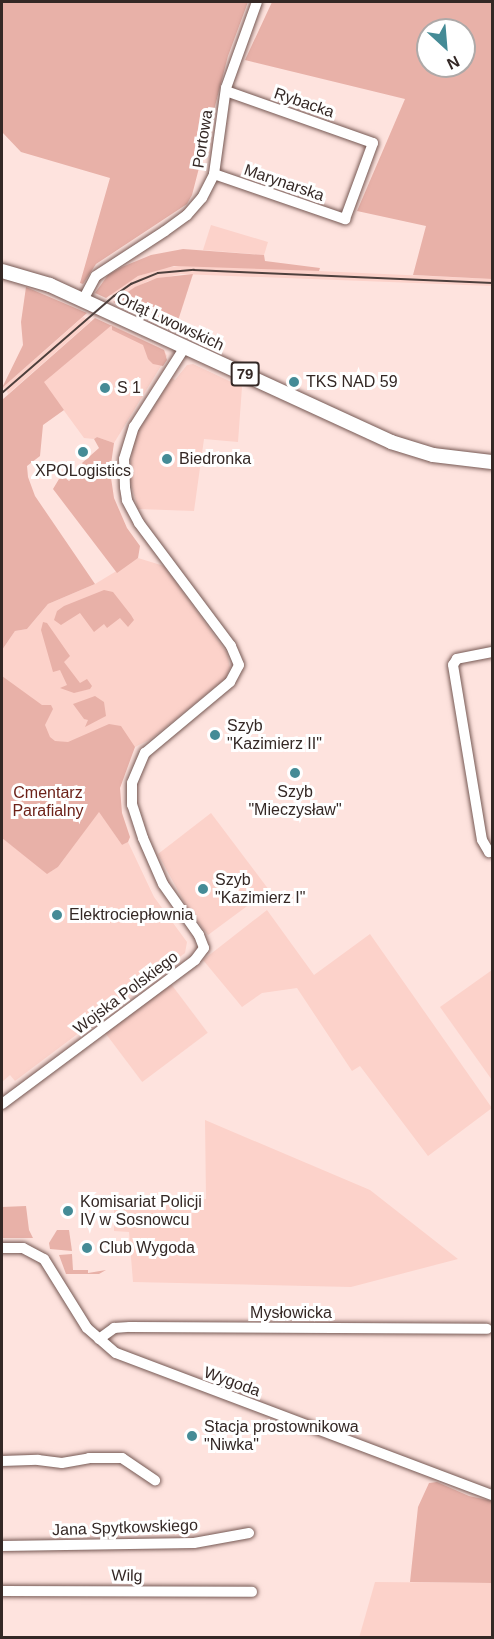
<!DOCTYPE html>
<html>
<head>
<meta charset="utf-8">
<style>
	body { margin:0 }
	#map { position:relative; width:494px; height:1639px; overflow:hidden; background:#fee3de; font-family:Helvetica,sans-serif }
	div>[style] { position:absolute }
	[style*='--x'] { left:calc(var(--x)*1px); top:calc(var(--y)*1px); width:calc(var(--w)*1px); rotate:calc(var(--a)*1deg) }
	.built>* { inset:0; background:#fcd2ca; transform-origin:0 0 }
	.green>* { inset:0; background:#e8b1a8 }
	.roads { filter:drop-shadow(0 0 2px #755853) drop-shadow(0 0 2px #755853) }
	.minor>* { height:10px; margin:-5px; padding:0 5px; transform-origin:5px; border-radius:5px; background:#fff }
	.major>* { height:14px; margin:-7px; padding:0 7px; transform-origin:7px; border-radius:7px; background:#fff }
	.tram>* { height:1.5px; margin:-0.75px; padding:0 0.75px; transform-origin:0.75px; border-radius:0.75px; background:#4e403d }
	.dots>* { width:16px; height:16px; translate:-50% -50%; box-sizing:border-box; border:3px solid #fff; border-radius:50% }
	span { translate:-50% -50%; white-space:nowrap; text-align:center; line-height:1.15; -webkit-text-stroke:6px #fff; paint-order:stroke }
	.shield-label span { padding:2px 4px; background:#fff; border:2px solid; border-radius:4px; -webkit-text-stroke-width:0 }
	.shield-label { font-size:15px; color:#342825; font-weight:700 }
	.street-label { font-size:16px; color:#342825 }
	.poi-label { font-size:16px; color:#342825 }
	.left { translate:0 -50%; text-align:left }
	.park-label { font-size:16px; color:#6d2219 }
	.frame { position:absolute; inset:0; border:3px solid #342825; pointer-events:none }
	.north { position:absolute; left:416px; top:18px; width:60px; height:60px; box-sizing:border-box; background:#fff; border:2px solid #aea9a8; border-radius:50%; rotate:154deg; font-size:16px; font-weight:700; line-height:24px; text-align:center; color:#342825 }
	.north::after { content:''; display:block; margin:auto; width:21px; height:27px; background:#458b96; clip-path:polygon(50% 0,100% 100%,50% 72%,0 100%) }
</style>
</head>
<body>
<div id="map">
	<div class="built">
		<div style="clip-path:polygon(211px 225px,268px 242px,264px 255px,203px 250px)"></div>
		<div style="clip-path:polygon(187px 265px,492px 279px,492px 286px,181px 274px,148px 281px,117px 298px,110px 294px,138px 276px,164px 268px)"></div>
		<div style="clip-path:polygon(83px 317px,91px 321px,8px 394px,6px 389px,2px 388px)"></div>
		<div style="clip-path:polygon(112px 325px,164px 350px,167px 356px,114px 443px,97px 437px,94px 439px,84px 438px,43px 382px)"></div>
		<div style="clip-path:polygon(193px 364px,242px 387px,238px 442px,204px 439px,194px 511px,138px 509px,129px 477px,134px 438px,172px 378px,175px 380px,187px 365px)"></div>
		<div style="clip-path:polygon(138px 558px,164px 566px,227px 653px,230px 668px,226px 678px,151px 739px,135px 747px,100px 753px,47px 747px,2px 676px,2px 650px,15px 631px,27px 629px,48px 604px,95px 584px)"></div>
		<div style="clip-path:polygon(99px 811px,122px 845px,128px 842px,154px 897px,187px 942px,185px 953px,15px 1081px,10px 1075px,2px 1082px,2px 838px,48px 873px,58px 867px)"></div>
		<div style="clip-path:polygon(211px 813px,269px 890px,208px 935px,187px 907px,158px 854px)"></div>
		<div style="clip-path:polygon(267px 910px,314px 975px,370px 934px,492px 1108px,428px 1156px,360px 1066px,352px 1071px,297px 988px,262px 993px,242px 1007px,203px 960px)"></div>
		<div style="clip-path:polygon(492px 970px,492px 1080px,440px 1007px)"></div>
		<div style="left:171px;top:984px;width:61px;height:82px;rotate:53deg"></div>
		<div style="clip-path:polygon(205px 1120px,370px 1190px,458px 1259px,351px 1287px,133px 1282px,129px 1232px,114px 1231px,114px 1202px,206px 1199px)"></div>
		<div style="clip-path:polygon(375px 1582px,492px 1583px,492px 1637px,359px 1638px)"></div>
	</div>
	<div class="green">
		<div style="clip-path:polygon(2px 2px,248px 2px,228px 56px,192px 195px,187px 204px,96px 264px,83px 284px,80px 283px,110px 178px,21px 152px,2px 132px)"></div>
		<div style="clip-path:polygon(evenodd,272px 2px,492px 2px,492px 279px,413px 275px,426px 226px,357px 211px,405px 99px,245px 60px,272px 2px,428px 30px,464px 30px,464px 66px,428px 66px,428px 30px)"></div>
		<div style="clip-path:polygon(183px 249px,264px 255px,265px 261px,320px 268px,319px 271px,174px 266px,138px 276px,106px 298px,95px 293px,108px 275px,122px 267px,151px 255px)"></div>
		<div style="clip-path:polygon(193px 274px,175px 330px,113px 302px,135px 287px,157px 278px)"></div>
		<div style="clip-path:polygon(26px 287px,87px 313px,2px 388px,23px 345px,21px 322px)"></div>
		<div style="clip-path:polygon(95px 318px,164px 350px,167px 360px,163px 366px,153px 364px,148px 359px,143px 345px,112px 330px,112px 325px,44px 382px,64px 410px,43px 425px,40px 456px,27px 466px,28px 477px,35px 496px,95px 584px,48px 604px,27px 629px,15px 631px,2px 650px,2px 400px)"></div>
		<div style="clip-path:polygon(97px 437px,114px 443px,110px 471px,114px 498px,127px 528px,140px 546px,138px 558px,117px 573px,53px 489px,59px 479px,64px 477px,69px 481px,85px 467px,82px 463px,99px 448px,94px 439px)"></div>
		<div style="clip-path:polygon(104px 590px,113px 592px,131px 615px,134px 620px,128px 627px,120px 618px,107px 628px,104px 624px,94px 632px,80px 613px,61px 625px,54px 620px,57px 611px,64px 606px)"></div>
		<div style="clip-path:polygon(43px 622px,47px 623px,70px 656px,64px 662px,80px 683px,87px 679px,92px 686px,90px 689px,74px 693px,60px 688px,67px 685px,60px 670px,53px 672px,41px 630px)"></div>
		<div style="clip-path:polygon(2px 676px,42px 705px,51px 705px,53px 709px,45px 725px,50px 737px,55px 741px,68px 742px,109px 724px,121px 726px,135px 747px,120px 788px,122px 813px,130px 837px,128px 842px,122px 845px,99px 812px,58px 867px,47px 874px,2px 838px)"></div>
		<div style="clip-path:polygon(95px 696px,104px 702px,106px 716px,85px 727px,88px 720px,84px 719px,73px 704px)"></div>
		<div style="clip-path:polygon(26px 1206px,29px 1230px,33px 1238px,2px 1238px,2px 1207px)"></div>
		<div style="clip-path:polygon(57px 1230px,69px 1230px,72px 1251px,50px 1249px,49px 1243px)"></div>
		<div style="clip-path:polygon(72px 1254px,73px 1270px,88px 1270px,88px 1273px,106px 1270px,99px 1274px,66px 1274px,59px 1255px)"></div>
		<div style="clip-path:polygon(437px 1482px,469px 1496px,492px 1501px,492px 1583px,410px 1582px,418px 1507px,429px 1483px)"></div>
	</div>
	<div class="roads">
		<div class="minor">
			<div style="--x:214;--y:174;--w:139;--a:19"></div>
			<div style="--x:345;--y:219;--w:81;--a:-69.8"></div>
			<div style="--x:373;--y:143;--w:156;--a:-160.5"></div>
			<div style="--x:83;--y:300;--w:27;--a:-62"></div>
			<div style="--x:96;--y:276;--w:82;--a:-33.1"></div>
			<div style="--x:165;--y:231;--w:27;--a:-36"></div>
			<div style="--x:187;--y:215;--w:23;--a:-49"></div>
			<div style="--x:202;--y:198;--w:27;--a:-63"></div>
			<div style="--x:214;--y:174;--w:87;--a:-82.1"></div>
			<div style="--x:226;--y:88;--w:91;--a:-70.2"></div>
			<div style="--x:492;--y:652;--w:36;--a:169"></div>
			<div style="--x:457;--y:659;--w:7;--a:124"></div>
			<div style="--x:453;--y:665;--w:177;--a:80.6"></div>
			<div style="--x:482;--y:840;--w:14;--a:60"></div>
			<div style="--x:489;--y:852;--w:3;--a:-18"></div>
			<div style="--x:2;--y:1104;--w:241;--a:-36.7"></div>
			<div style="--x:195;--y:960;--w:15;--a:-53"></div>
			<div style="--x:204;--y:948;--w:14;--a:-111"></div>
			<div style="--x:199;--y:935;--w:62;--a:-125.2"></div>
			<div style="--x:163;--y:884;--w:50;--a:-113.5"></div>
			<div style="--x:143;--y:838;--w:35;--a:-108"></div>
			<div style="--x:132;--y:805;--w:22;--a:-90"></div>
			<div style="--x:132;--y:783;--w:33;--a:-67"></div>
			<div style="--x:145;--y:753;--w:111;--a:-39.9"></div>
			<div style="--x:230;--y:682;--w:19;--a:-62"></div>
			<div style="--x:239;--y:665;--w:21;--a:-113"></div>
			<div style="--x:231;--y:646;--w:154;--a:-126.8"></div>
			<div style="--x:139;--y:523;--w:26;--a:-118"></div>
			<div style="--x:127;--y:500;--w:13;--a:-99"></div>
			<div style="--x:125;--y:487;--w:28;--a:-92"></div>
			<div style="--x:124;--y:459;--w:34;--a:-73"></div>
			<div style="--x:134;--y:427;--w:95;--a:-57.5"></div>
			<div style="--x:2;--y:1248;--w:21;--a:0"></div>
			<div style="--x:23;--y:1248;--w:24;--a:28"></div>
			<div style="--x:44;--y:1259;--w:81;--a:58.1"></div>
			<div style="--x:87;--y:1328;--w:38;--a:41"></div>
			<div style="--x:116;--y:1353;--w:402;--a:20.7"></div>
			<div style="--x:99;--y:1339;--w:19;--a:-36"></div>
			<div style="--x:114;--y:1328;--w:16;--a:-4"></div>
			<div style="--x:130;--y:1327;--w:357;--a:0.3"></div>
			<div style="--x:2;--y:1461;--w:36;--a:-2"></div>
			<div style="--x:38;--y:1460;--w:24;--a:7"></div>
			<div style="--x:62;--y:1463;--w:27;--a:-10"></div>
			<div style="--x:89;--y:1458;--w:33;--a:0"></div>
			<div style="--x:122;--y:1458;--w:40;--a:34"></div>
			<div style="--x:2;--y:1546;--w:192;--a:-0.9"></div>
			<div style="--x:194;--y:1543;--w:56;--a:-10.3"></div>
			<div style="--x:2;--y:1591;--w:250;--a:0.2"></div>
		</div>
		<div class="major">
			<div style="--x:2;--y:271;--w:50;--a:16.3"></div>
			<div style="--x:50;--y:285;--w:375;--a:24.7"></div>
			<div style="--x:391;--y:442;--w:44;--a:17.2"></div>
			<div style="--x:433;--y:455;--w:59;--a:6.8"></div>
		</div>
	</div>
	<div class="tram">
		<div style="--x:2;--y:393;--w:148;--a:-40.9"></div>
		<div style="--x:114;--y:296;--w:21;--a:-35"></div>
		<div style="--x:131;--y:284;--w:29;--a:-22"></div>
		<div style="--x:158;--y:273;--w:36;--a:-5"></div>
		<div style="--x:194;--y:270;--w:298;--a:2.5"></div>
	</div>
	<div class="dots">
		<div style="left:294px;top:382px;background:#458b96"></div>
		<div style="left:105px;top:388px;background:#458b96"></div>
		<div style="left:83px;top:452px;background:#458b96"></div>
		<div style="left:167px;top:459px;background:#458b96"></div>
		<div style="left:215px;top:735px;background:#458b96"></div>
		<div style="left:295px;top:773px;background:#458b96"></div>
		<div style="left:203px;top:889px;background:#458b96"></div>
		<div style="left:57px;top:915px;background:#458b96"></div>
		<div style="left:68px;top:1211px;background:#458b96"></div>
		<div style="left:87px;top:1248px;background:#458b96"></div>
		<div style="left:192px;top:1436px;background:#458b96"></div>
	</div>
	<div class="shield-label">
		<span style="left:245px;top:374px">79</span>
	</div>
	<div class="street-label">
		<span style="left:304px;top:103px;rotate:19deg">Rybacka</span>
		<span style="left:203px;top:139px;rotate:-81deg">Portowa</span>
		<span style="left:284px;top:183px;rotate:19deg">Marynarska</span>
		<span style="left:170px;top:322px;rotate:25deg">Orląt Lwowskich</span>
		<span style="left:126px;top:993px;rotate:-37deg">Wojska Polskiego</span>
		<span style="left:291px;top:1313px">Mysłowicka</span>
		<span style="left:232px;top:1382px;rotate:20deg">Wygoda</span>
		<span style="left:125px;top:1528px;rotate:-2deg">Jana Spytkowskiego</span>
		<span style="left:127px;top:1576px;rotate:1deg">Wilg</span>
	</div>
	<div class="poi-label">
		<span class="left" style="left:306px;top:382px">TKS NAD 59</span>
		<span class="left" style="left:117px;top:388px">S 1</span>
		<span class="left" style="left:179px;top:459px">Biedronka</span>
		<span style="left:83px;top:471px">XPOLogistics</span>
		<span class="left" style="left:227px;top:735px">Szyb<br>"Kazimierz II"</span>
		<span style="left:295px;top:801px">Szyb<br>"Mieczysław"</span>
		<span class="left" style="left:215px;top:889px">Szyb<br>"Kazimierz I"</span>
		<span class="left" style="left:69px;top:915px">Elektrociepłownia</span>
		<span class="left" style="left:80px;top:1211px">Komisariat Policji<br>IV w Sosnowcu</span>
		<span class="left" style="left:99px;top:1248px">Club Wygoda</span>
		<span class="left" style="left:204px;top:1436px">Stacja prostownikowa<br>"Niwka"</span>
	</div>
	<div class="park-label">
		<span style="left:48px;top:802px">Cmentarz<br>Parafialny</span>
	</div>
	<div class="frame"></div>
	<div class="north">N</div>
</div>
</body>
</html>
